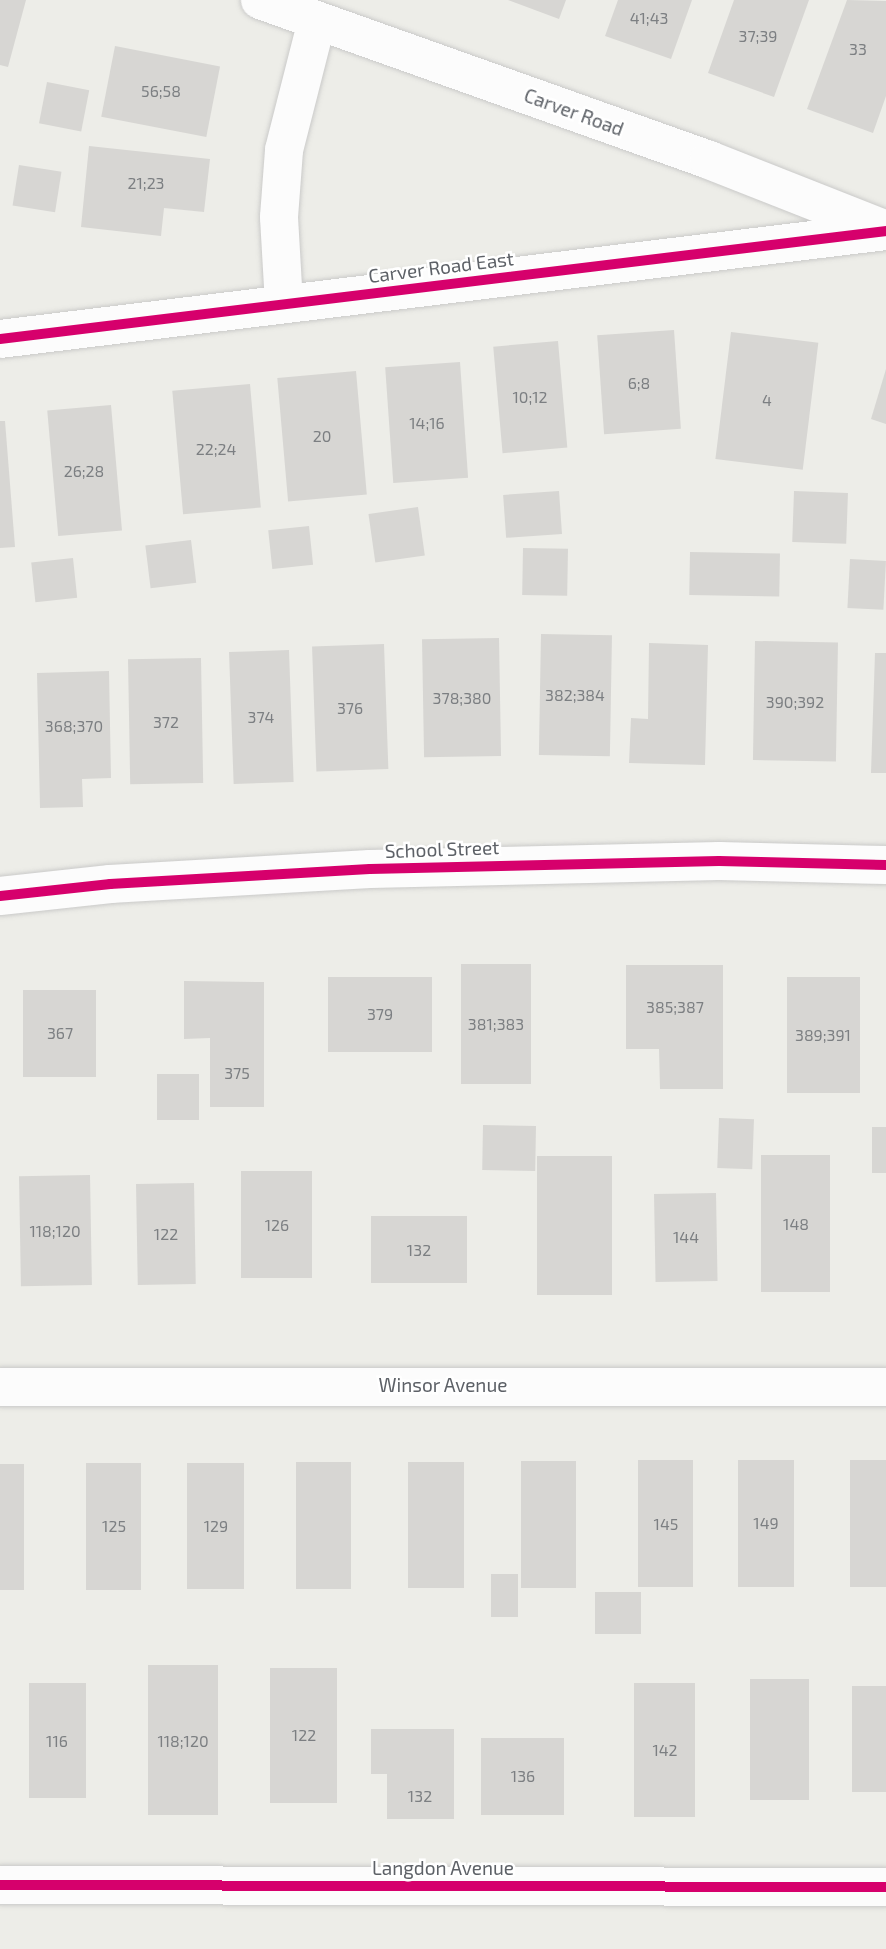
<!DOCTYPE html>
<html>
<head>
<meta charset="utf-8">
<style>
	body { margin:0 }
	#map { position:relative; width:886px; height:1949px; overflow:hidden; background:#edede8; font-family:"Exo 2",sans-serif }
	div>[style] { position:absolute }
	[style*='--x'] { left:calc(var(--x)*1px); top:calc(var(--y)*1px); width:calc(var(--w)*1px); rotate:calc(var(--a)*1deg) }
	.building>* { inset:0; background:#d7d6d3; transform-origin:0 0 }
	.roads { filter:drop-shadow(0 0 2px #cacac9) drop-shadow(0 0 2px #cacac9) }
	.minor>* { height:38px; margin:-19px; padding:0 19px; transform-origin:19px; border-radius:19px; background:#fcfcfc }
	.cycleway>* { height:10px; margin:-5px; padding:0 5px; transform-origin:5px; border-radius:5px; background:#d6006c }
	span { translate:-50% -50%; white-space:nowrap; text-align:center; line-height:1.15; -webkit-text-stroke:5px #fff; paint-order:stroke }
	.number-label { font-size:16px; color:#7c7f82 }
	.number-label span { -webkit-text-stroke-width:0 }
	.street-label { font-size:19px; color:#5d6167 }
</style>
</head>
<body>
<div id="map">
	<div class="building">
		<div style="clip-path:polygon(0 0,26px 0,8px 67px,0 65px)"></div>
		<div style="clip-path:polygon(508px 0,566px 0,559px 19px)"></div>
		<div style="clip-path:polygon(618px 0,692px 0,671px 59px,605px 36px)"></div>
		<div style="clip-path:polygon(734px 0,809px 0,774px 97px,708px 73px)"></div>
		<div style="clip-path:polygon(847px 0,886px 1px,886px 96px,873px 133px,807px 109px)"></div>
		<div style="left:115px;top:46px;width:107px;height:72px;rotate:11deg"></div>
		<div style="left:47px;top:82px;width:43px;height:42px;rotate:11deg"></div>
		<div style="clip-path:polygon(89px 146px,210px 159px,204px 212px,164px 208px,161px 236px,81px 227px)"></div>
		<div style="left:19px;top:165px;width:43px;height:41px;rotate:9deg"></div>
		<div style="left:674px;top:330px;width:99px;height:77px;rotate:86deg"></div>
		<div style="left:731px;top:332px;width:88px;height:128px;rotate:7deg"></div>
		<div style="left:558px;top:341px;width:107px;height:65px;rotate:85deg"></div>
		<div style="left:460px;top:362px;width:116px;height:75px;rotate:86deg"></div>
		<div style="clip-path:polygon(886px 369px,886px 424px,871px 419px)"></div>
		<div style="left:356px;top:371px;width:124px;height:79px;rotate:85deg"></div>
		<div style="left:250px;top:384px;width:124px;height:78px;rotate:85deg"></div>
		<div style="left:111px;top:405px;width:126px;height:64px;rotate:85deg"></div>
		<div style="clip-path:polygon(0 421px,5px 421px,15px 547px,0 548px)"></div>
		<div style="left:559px;top:491px;width:43px;height:56px;rotate:86deg"></div>
		<div style="left:794px;top:491px;width:54px;height:51px;rotate:2deg"></div>
		<div style="left:418px;top:507px;width:49px;height:50px;rotate:82deg"></div>
		<div style="left:309px;top:526px;width:39px;height:41px;rotate:84deg"></div>
		<div style="left:191px;top:540px;width:43px;height:46px;rotate:83deg"></div>
		<div style="left:523px;top:548px;width:45px;height:47px;rotate:1deg"></div>
		<div style="left:690px;top:552px;width:90px;height:43px;rotate:1deg"></div>
		<div style="left:73px;top:558px;width:40px;height:42px;rotate:84deg"></div>
		<div style="left:850px;top:559px;width:36px;height:49px;rotate:3deg"></div>
		<div style="left:541px;top:634px;width:71px;height:121px;rotate:1deg"></div>
		<div style="left:499px;top:638px;width:118px;height:77px;rotate:89deg"></div>
		<div style="left:755px;top:641px;width:83px;height:119px;rotate:1deg"></div>
		<div style="clip-path:polygon(649px 643px,708px 645px,705px 765px,629px 763px,631px 718px,648px 719px)"></div>
		<div style="left:384px;top:644px;width:125px;height:72px;rotate:88deg"></div>
		<div style="left:289px;top:650px;width:132px;height:60px;rotate:88deg"></div>
		<div style="clip-path:polygon(875px 653px,886px 653px,886px 773px,871px 773px)"></div>
		<div style="left:201px;top:658px;width:125px;height:73px;rotate:89deg"></div>
		<div style="clip-path:polygon(109px 671px,111px 778px,82px 779px,83px 807px,40px 808px,37px 673px)"></div>
		<div style="left:461px;top:964px;width:70px;height:120px"></div>
		<div style="clip-path:polygon(626px 965px,723px 965px,723px 1089px,660px 1089px,659px 1049px,626px 1049px)"></div>
		<div style="left:328px;top:977px;width:104px;height:75px"></div>
		<div style="left:787px;top:977px;width:73px;height:116px"></div>
		<div style="clip-path:polygon(184px 981px,264px 982px,264px 1107px,210px 1107px,210px 1038px,184px 1039px)"></div>
		<div style="left:23px;top:990px;width:73px;height:87px"></div>
		<div style="left:199px;top:1074px;width:46px;height:42px;rotate:90deg"></div>
		<div style="left:719px;top:1118px;width:35px;height:50px;rotate:2deg"></div>
		<div style="left:483px;top:1125px;width:53px;height:45px;rotate:1deg"></div>
		<div style="left:872px;top:1127px;width:14px;height:46px"></div>
		<div style="left:830px;top:1155px;width:137px;height:69px;rotate:90deg"></div>
		<div style="left:612px;top:1156px;width:139px;height:75px;rotate:90deg"></div>
		<div style="left:312px;top:1171px;width:107px;height:71px;rotate:90deg"></div>
		<div style="left:90px;top:1175px;width:110px;height:71px;rotate:89deg"></div>
		<div style="left:194px;top:1183px;width:101px;height:58px;rotate:89deg"></div>
		<div style="left:716px;top:1193px;width:88px;height:62px;rotate:89deg"></div>
		<div style="left:467px;top:1216px;width:67px;height:96px;rotate:90deg"></div>
		<div style="left:638px;top:1460px;width:55px;height:127px"></div>
		<div style="left:738px;top:1460px;width:56px;height:127px"></div>
		<div style="left:850px;top:1460px;width:36px;height:127px"></div>
		<div style="left:521px;top:1461px;width:55px;height:127px"></div>
		<div style="left:296px;top:1462px;width:55px;height:127px"></div>
		<div style="left:408px;top:1462px;width:56px;height:126px"></div>
		<div style="left:86px;top:1463px;width:55px;height:127px"></div>
		<div style="left:187px;top:1463px;width:57px;height:126px"></div>
		<div style="left:0;top:1464px;width:24px;height:126px"></div>
		<div style="left:491px;top:1574px;width:27px;height:43px"></div>
		<div style="left:595px;top:1592px;width:46px;height:42px"></div>
		<div style="left:218px;top:1665px;width:150px;height:70px;rotate:90deg"></div>
		<div style="left:270px;top:1668px;width:67px;height:135px"></div>
		<div style="left:809px;top:1679px;width:121px;height:59px;rotate:90deg"></div>
		<div style="left:86px;top:1683px;width:115px;height:57px;rotate:90deg"></div>
		<div style="left:634px;top:1683px;width:61px;height:134px"></div>
		<div style="left:852px;top:1686px;width:34px;height:106px"></div>
		<div style="clip-path:polygon(371px 1729px,454px 1729px,454px 1819px,387px 1819px,387px 1774px,371px 1774px)"></div>
		<div style="left:481px;top:1738px;width:83px;height:77px"></div>
	</div>
	<div class="roads">
		<div class="minor">
			<div style="--x:260;--y:0;--w:477;--a:19.6"></div>
			<div style="--x:709;--y:160;--w:186;--a:21.5"></div>
			<div style="--x:284;--y:304;--w:87;--a:-93.3"></div>
			<div style="--x:279;--y:217;--w:67;--a:-85.7"></div>
			<div style="--x:284;--y:150;--w:133;--a:-75.7"></div>
			<div style="--x:0;--y:339;--w:893;--a:-6.95"></div>
			<div style="--x:0;--y:896;--w:111;--a:-6.2"></div>
			<div style="--x:110;--y:884;--w:260;--a:-3.3"></div>
			<div style="--x:370;--y:869;--w:349;--a:-1.3"></div>
			<div style="--x:719;--y:861;--w:167;--a:1.4"></div>
			<div style="--x:0;--y:1387;--w:886;--a:0"></div>
			<div style="--x:0;--y:1885;--w:886;--a:0.13"></div>
		</div>
	</div>
	<div class="cycleway">
		<div style="--x:0;--y:339;--w:893;--a:-6.95"></div>
		<div style="--x:0;--y:896;--w:111;--a:-6.2"></div>
		<div style="--x:110;--y:884;--w:260;--a:-3.3"></div>
		<div style="--x:370;--y:869;--w:349;--a:-1.3"></div>
		<div style="--x:719;--y:861;--w:167;--a:1.4"></div>
		<div style="--x:0;--y:1885;--w:886;--a:0.13"></div>
	</div>
	<div class="number-label">
		<span style="left:649px;top:18px">41;43</span>
		<span style="left:758px;top:36px">37;39</span>
		<span style="left:858px;top:49px">33</span>
		<span style="left:161px;top:91px">56;58</span>
		<span style="left:146px;top:183px">21;23</span>
		<span style="left:639px;top:383px">6;8</span>
		<span style="left:530px;top:397px">10;12</span>
		<span style="left:767px;top:400px">4</span>
		<span style="left:427px;top:423px">14;16</span>
		<span style="left:322px;top:436px">20</span>
		<span style="left:216px;top:449px">22;24</span>
		<span style="left:84px;top:471px">26;28</span>
		<span style="left:575px;top:695px">382;384</span>
		<span style="left:462px;top:698px">378;380</span>
		<span style="left:795px;top:702px">390;392</span>
		<span style="left:350px;top:708px">376</span>
		<span style="left:261px;top:717px">374</span>
		<span style="left:166px;top:722px">372</span>
		<span style="left:74px;top:726px">368;370</span>
		<span style="left:675px;top:1007px">385;387</span>
		<span style="left:380px;top:1014px">379</span>
		<span style="left:496px;top:1024px">381;383</span>
		<span style="left:60px;top:1033px">367</span>
		<span style="left:823px;top:1035px">389;391</span>
		<span style="left:237px;top:1073px">375</span>
		<span style="left:796px;top:1224px">148</span>
		<span style="left:277px;top:1225px">126</span>
		<span style="left:55px;top:1231px">118;120</span>
		<span style="left:166px;top:1234px">122</span>
		<span style="left:686px;top:1237px">144</span>
		<span style="left:419px;top:1250px">132</span>
		<span style="left:766px;top:1523px">149</span>
		<span style="left:666px;top:1524px">145</span>
		<span style="left:114px;top:1526px">125</span>
		<span style="left:216px;top:1526px">129</span>
		<span style="left:304px;top:1735px">122</span>
		<span style="left:57px;top:1741px">116</span>
		<span style="left:183px;top:1741px">118;120</span>
		<span style="left:665px;top:1750px">142</span>
		<span style="left:523px;top:1776px">136</span>
		<span style="left:420px;top:1796px">132</span>
	</div>
	<div class="street-label">
		<span style="left:574px;top:112px;rotate:20deg">Carver Road</span>
		<span style="left:441px;top:267px;rotate:-7deg">Carver Road East</span>
		<span style="left:442px;top:849px;rotate:-2deg">School Street</span>
		<span style="left:443px;top:1385px">Winsor Avenue</span>
		<span style="left:443px;top:1868px">Langdon Avenue</span>
	</div>
</div>
</body>
</html>
